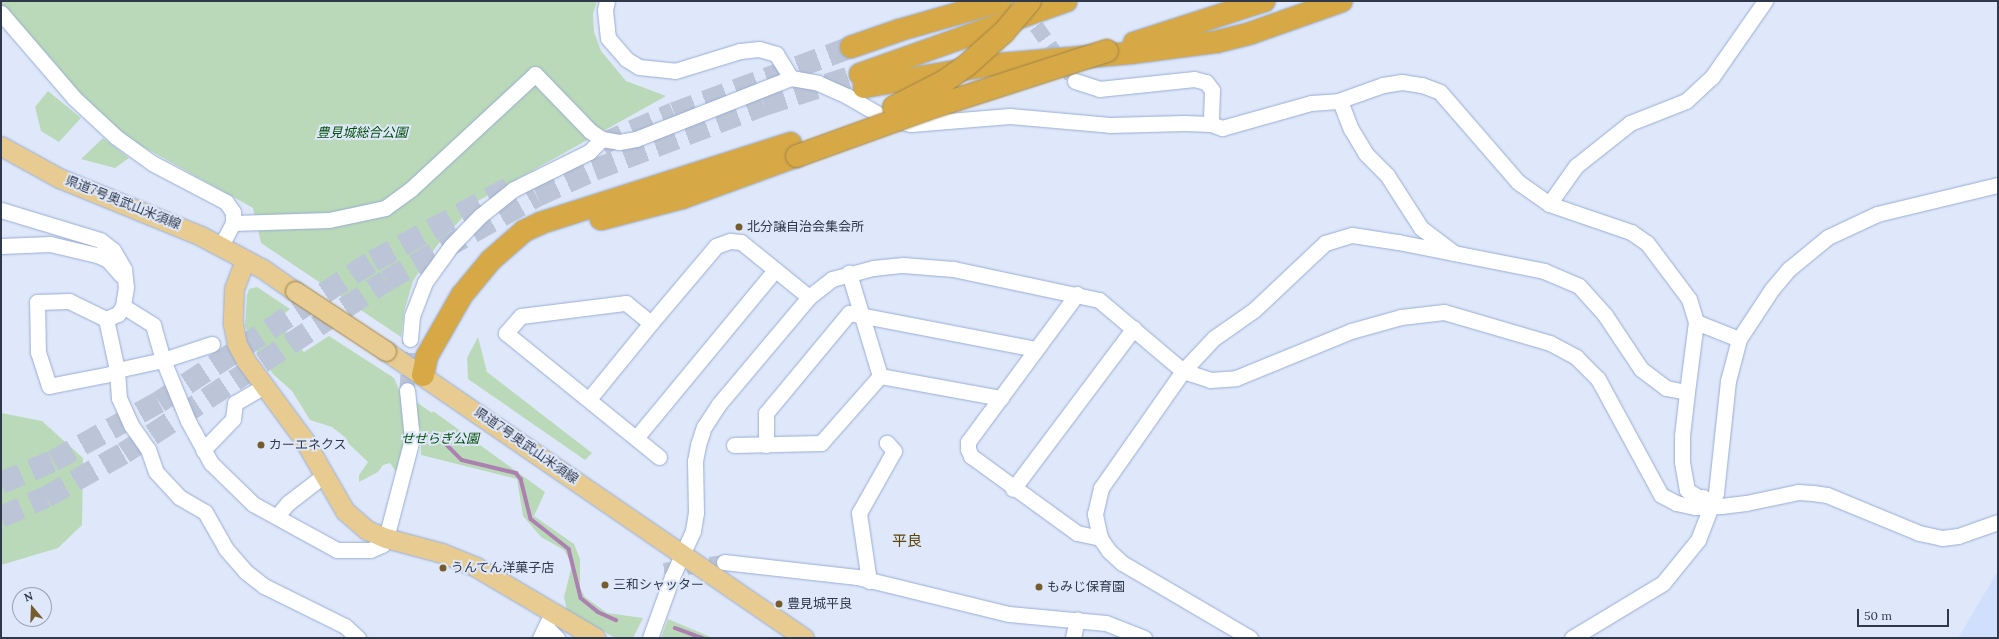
<!DOCTYPE html>
<html>
<head>
<meta charset="utf-8">
<style>
	body { margin:0 }
	#map { position:relative; width:1999px; height:639px; overflow:hidden; background:#dfe8fa; font-family:Lora,"Noto Sans JP",serif }
	div>[style] { position:absolute }
	[style*='--x'] { left:calc(var(--x)*1px); top:calc(var(--y)*1px); width:calc(var(--w)*1px); rotate:calc(var(--a)*1deg) }
	.built>* { inset:0; background:#cfdffc }
	.green>* { inset:0; background:#bad9b8 }
	.stream>* { height:3.5px; margin:-1.75px; padding:0 1.75px; transform-origin:1.75px; border-radius:1.75px; background:#ad80b2 }
	.minor-tunnel>* { height:15px; margin-top:-7.5px; transform-origin:0; background:repeating-linear-gradient(90deg,#bcc5d7 0 15px,transparent 0 23px) }
	.highway-tunnel>* { height:22px; margin-top:-11px; transform-origin:0; background:repeating-linear-gradient(90deg,#bcc5d7 0 22px,transparent 0 33px) }
	.roads { filter:drop-shadow(0 0 1px #97acd4) drop-shadow(0 0 1px #97acd4) }
	.minor>* { height:15px; margin:-7.5px; padding:0 7.5px; transform-origin:7.5px; border-radius:7.5px; background:#fff }
	.major>* { height:19px; margin:-9.5px; padding:0 9.5px; transform-origin:9.5px; border-radius:9.5px; background:#e7cb90 }
	.highway>* { height:22px; margin:-11px; padding:0 11px; transform-origin:11px; border-radius:11px; background:#d7a946 }
	.bridges { filter:drop-shadow(0 0 1px #9d8247) drop-shadow(0 0 1px #9d8247) }
	.major-bridge>* { height:19px; margin:-9.5px; padding:0 9.5px; transform-origin:9.5px; border-radius:9.5px; background:#e7cb90 }
	.highway-bridge>* { height:22px; margin:-11px; padding:0 11px; transform-origin:11px; border-radius:11px; background:#d7a946 }
	.dots>* { width:11px; height:11px; translate:-50% -50%; box-sizing:border-box; border:2px solid #dfe8fa; border-radius:50% }
	span { translate:-50% -50%; white-space:nowrap; text-align:center; line-height:1.15; -webkit-text-stroke:4px #dfe8fa; paint-order:stroke }
	.park-label { font-size:13px; color:#064f0b; font-style:italic }
	.street-label { font-size:13px; color:#303949 }
	.poi-label { font-size:13px; color:#303949 }
	.left { translate:0 -50%; text-align:left }
	.quarter-label { font-size:15px; color:#5c4304 }
	.frame { position:absolute; inset:0; border:2px solid #303949; pointer-events:none }
	.north { position:absolute; left:12px; top:587px; width:40px; height:40px; box-sizing:border-box; background:#dfe8fa; border:1px solid #99a2b3; border-radius:50%; rotate:341deg; font-size:11px; font-weight:700; line-height:16px; text-align:center; color:#303949 }
	.north::after { content:''; display:block; margin:auto; width:14px; height:18px; background:#745c2d; clip-path:polygon(50% 0,100% 100%,50% 72%,0 100%) }
	.scale { position:absolute; left:1857px; top:609px; width:92px; height:18px; box-sizing:border-box; border:2px solid #303949; border-top:0; padding-left:5px; font-size:12px; line-height:14px; white-space:nowrap; color:#303949; -webkit-text-stroke:3px #dfe8fa; paint-order:stroke }
</style>
</head>
<body>
<div id="map">
	<div class="built">
		<div style="clip-path:polygon(1998px 571px,1998px 638px,1958px 638px)"></div>
	</div>
	<div class="green">
		<div style="clip-path:polygon(1px 1px,597px 1px,593px 14px,594px 32px,601px 51px,626px 81px,666px 96px,478px 201px,438px 244px,413px 281px,404px 312px,401px 337px,261px 243px,253px 208px,120px 134px,60px 74px,1px 4px)"></div>
		<div style="clip-path:polygon(48px 91px,81px 118px,59px 142px,41px 131px,35px 107px)"></div>
		<div style="clip-path:polygon(103px 138px,129px 158px,115px 168px,81px 159px)"></div>
		<div style="clip-path:polygon(257px 287px,290px 309px,277px 320px,304px 352px,329px 336px,394px 378px,402px 397px,407px 427px,398px 475px,390px 463px,383px 465px,378px 472px,359px 482px,359px 475px,368px 462px,349px 444px,346px 438px,332px 427px,310px 420px,292px 391px,273px 374px,255px 349px,245px 326px,247px 295px,249px 289px)"></div>
		<div style="clip-path:polygon(478px 337px,487px 372px,592px 453px,585px 460px,468px 379px,467px 358px)"></div>
		<div style="clip-path:polygon(415px 401px,432px 413px,433px 411px,545px 492px,534px 516px,574px 544px,580px 559px,580px 588px,585px 597px,607px 613px,643px 618px,633px 638px,615px 638px,567px 610px,564px 597px,571px 569px,570px 561px,564px 550px,541px 537px,523px 516px,517px 479px,421px 455px,421px 430px,417px 422px)"></div>
		<div style="clip-path:polygon(1px 413px,42px 421px,83px 458px,82px 525px,58px 548px,1px 565px)"></div>
		<div style="clip-path:polygon(668px 619px,706px 635px,712px 638px,661px 638px)"></div>
	</div>
	<div class="stream">
		<div style="--x:427;--y:434;--w:16;--a:22"></div>
		<div style="--x:442;--y:440;--w:28;--a:45"></div>
		<div style="--x:462;--y:460;--w:56;--a:13.5"></div>
		<div style="--x:516;--y:473;--w:8;--a:50"></div>
		<div style="--x:521;--y:479;--w:41;--a:76"></div>
		<div style="--x:531;--y:519;--w:48;--a:38.3"></div>
		<div style="--x:569;--y:549;--w:50;--a:76.2"></div>
		<div style="--x:581;--y:598;--w:22;--a:39"></div>
		<div style="--x:598;--y:612;--w:20;--a:24"></div>
		<div style="--x:675;--y:628;--w:29;--a:20"></div>
	</div>
	<div class="minor-tunnel">
		<div style="--x:1023;--y:7;--w:90;--a:54.9"></div>
		<div style="--x:407;--y:390;--w:51;--a:-86.6"></div>
		<div style="--x:664;--y:570;--w:61;--a:-7.6"></div>
	</div>
	<div class="highway-tunnel">
		<div style="--x:602;--y:144;--w:78;--a:-23.3"></div>
		<div style="--x:674;--y:113;--w:189;--a:-20.4"></div>
		<div style="--x:1;--y:483;--w:56;--a:-22.9"></div>
		<div style="--x:53;--y:461;--w:121;--a:-29.1"></div>
		<div style="--x:159;--y:402;--w:256;--a:-33.4"></div>
		<div style="--x:373;--y:261;--w:165;--a:-28.3"></div>
		<div style="--x:1;--y:517;--w:49;--a:-24"></div>
		<div style="--x:46;--y:497;--w:90;--a:-29.4"></div>
		<div style="--x:124;--y:453;--w:313;--a:-33.3"></div>
		<div style="--x:386;--y:281;--w:173;--a:-29.4"></div>
		<div style="--x:537;--y:196;--w:63;--a:-24.5"></div>
		<div style="--x:594;--y:170;--w:182;--a:-20.9"></div>
		<div style="--x:764;--y:105;--w:101;--a:-17.9"></div>
	</div>
	<div class="roads">
		<div class="minor">
			<div style="--x:607;--y:1;--w:9;--a:103"></div>
			<div style="--x:605;--y:10;--w:28;--a:84"></div>
			<div style="--x:608;--y:38;--w:28;--a:49"></div>
			<div style="--x:626;--y:59;--w:15;--a:32"></div>
			<div style="--x:639;--y:67;--w:36;--a:6"></div>
			<div style="--x:675;--y:71;--w:68;--a:-17.1"></div>
			<div style="--x:740;--y:51;--w:19;--a:-6"></div>
			<div style="--x:759;--y:49;--w:18;--a:16"></div>
			<div style="--x:776;--y:54;--w:28;--a:58"></div>
			<div style="--x:1;--y:13;--w:112;--a:49.3"></div>
			<div style="--x:74;--y:98;--w:57;--a:42.9"></div>
			<div style="--x:116;--y:137;--w:44;--a:35.8"></div>
			<div style="--x:152;--y:163;--w:84;--a:27.8"></div>
			<div style="--x:226;--y:202;--w:12;--a:55"></div>
			<div style="--x:233;--y:212;--w:11;--a:90"></div>
			<div style="--x:233;--y:223;--w:26;--a:118"></div>
			<div style="--x:1075;--y:81;--w:25;--a:18"></div>
			<div style="--x:1099;--y:89;--w:96;--a:-6"></div>
			<div style="--x:1194;--y:79;--w:12;--a:14"></div>
			<div style="--x:1206;--y:82;--w:10;--a:53"></div>
			<div style="--x:1212;--y:90;--w:34;--a:92"></div>
			<div style="--x:1340;--y:101;--w:30;--a:69"></div>
			<div style="--x:1351;--y:129;--w:29;--a:59"></div>
			<div style="--x:1366;--y:154;--w:30;--a:45"></div>
			<div style="--x:1387;--y:175;--w:63;--a:57.3"></div>
			<div style="--x:1421;--y:228;--w:41;--a:37.1"></div>
			<div style="--x:1549;--y:204;--w:47;--a:-54.6"></div>
			<div style="--x:1576;--y:166;--w:69;--a:-38.5"></div>
			<div style="--x:1630;--y:123;--w:60;--a:-21.4"></div>
			<div style="--x:1686;--y:101;--w:35;--a:-43"></div>
			<div style="--x:1712;--y:77;--w:93;--a:-55.1"></div>
			<div style="--x:1;--y:210;--w:103;--a:16.9"></div>
			<div style="--x:100;--y:240;--w:16;--a:38"></div>
			<div style="--x:113;--y:250;--w:22;--a:60"></div>
			<div style="--x:124;--y:269;--w:18;--a:84"></div>
			<div style="--x:126;--y:287;--w:19;--a:99"></div>
			<div style="--x:123;--y:306;--w:36;--a:32"></div>
			<div style="--x:153;--y:325;--w:36;--a:74"></div>
			<div style="--x:163;--y:360;--w:66;--a:67.7"></div>
			<div style="--x:188;--y:421;--w:48;--a:61.3"></div>
			<div style="--x:211;--y:463;--w:59;--a:44.3"></div>
			<div style="--x:253;--y:504;--w:96;--a:28.7"></div>
			<div style="--x:337;--y:550;--w:33;--a:0"></div>
			<div style="--x:370;--y:550;--w:13;--a:-23"></div>
			<div style="--x:382;--y:545;--w:8;--a:-60"></div>
			<div style="--x:386;--y:538;--w:102;--a:-75.3"></div>
			<div style="--x:412;--y:439;--w:49;--a:-95.8"></div>
			<div style="--x:233;--y:223;--w:96;--a:-1.8"></div>
			<div style="--x:329;--y:220;--w:57;--a:-12.1"></div>
			<div style="--x:385;--y:208;--w:32;--a:-36"></div>
			<div style="--x:411;--y:189;--w:169;--a:-42.8"></div>
			<div style="--x:535;--y:74;--w:79;--a:46"></div>
			<div style="--x:590;--y:131;--w:14;--a:34"></div>
			<div style="--x:602;--y:139;--w:17;--a:10"></div>
			<div style="--x:619;--y:142;--w:17;--a:-10"></div>
			<div style="--x:636;--y:139;--w:167;--a:-21.5"></div>
			<div style="--x:791;--y:78;--w:27;--a:10"></div>
			<div style="--x:818;--y:83;--w:32;--a:24"></div>
			<div style="--x:847;--y:96;--w:44;--a:30.1"></div>
			<div style="--x:885;--y:118;--w:27;--a:13"></div>
			<div style="--x:911;--y:124;--w:99;--a:-4.6"></div>
			<div style="--x:1010;--y:116;--w:100;--a:5.1"></div>
			<div style="--x:1110;--y:125;--w:74;--a:-1.5"></div>
			<div style="--x:1184;--y:123;--w:27;--a:2"></div>
			<div style="--x:1211;--y:124;--w:12;--a:20"></div>
			<div style="--x:1222;--y:128;--w:92;--a:-15.7"></div>
			<div style="--x:1311;--y:103;--w:27;--a:-4"></div>
			<div style="--x:1338;--y:101;--w:48;--a:-19.6"></div>
			<div style="--x:1383;--y:85;--w:19;--a:-9"></div>
			<div style="--x:1402;--y:82;--w:20;--a:9"></div>
			<div style="--x:1422;--y:85;--w:19;--a:21"></div>
			<div style="--x:1440;--y:92;--w:119;--a:49.1"></div>
			<div style="--x:1518;--y:182;--w:38;--a:35"></div>
			<div style="--x:1549;--y:204;--w:87;--a:18.9"></div>
			<div style="--x:1631;--y:232;--w:19;--a:35"></div>
			<div style="--x:1647;--y:243;--w:70;--a:53.1"></div>
			<div style="--x:1689;--y:299;--w:24;--a:73"></div>
			<div style="--x:1696;--y:322;--w:46;--a:21.6"></div>
			<div style="--x:1;--y:246;--w:49;--a:-2.3"></div>
			<div style="--x:50;--y:244;--w:48;--a:13.2"></div>
			<div style="--x:97;--y:255;--w:12;--a:24"></div>
			<div style="--x:108;--y:260;--w:20;--a:49"></div>
			<div style="--x:1077;--y:294;--w:184;--a:126.4"></div>
			<div style="--x:968;--y:442;--w:7;--a:90"></div>
			<div style="--x:968;--y:449;--w:8;--a:67"></div>
			<div style="--x:971;--y:456;--w:131;--a:36"></div>
			<div style="--x:1077;--y:533;--w:24;--a:12"></div>
			<div style="--x:106;--y:319;--w:52;--a:77.8"></div>
			<div style="--x:117;--y:370;--w:8;--a:150"></div>
			<div style="--x:110;--y:374;--w:62;--a:168.9"></div>
			<div style="--x:49;--y:386;--w:36;--a:-108"></div>
			<div style="--x:38;--y:352;--w:50;--a:-91.1"></div>
			<div style="--x:37;--y:302;--w:32;--a:-2"></div>
			<div style="--x:69;--y:301;--w:41;--a:25.9"></div>
			<div style="--x:106;--y:319;--w:13;--a:-23"></div>
			<div style="--x:118;--y:314;--w:9;--a:-58"></div>
			<div style="--x:410;--y:339;--w:23;--a:-85"></div>
			<div style="--x:412;--y:316;--w:36;--a:-69"></div>
			<div style="--x:425;--y:282;--w:44;--a:-54.2"></div>
			<div style="--x:451;--y:246;--w:42;--a:-46"></div>
			<div style="--x:480;--y:216;--w:43;--a:-38.5"></div>
			<div style="--x:514;--y:189;--w:84;--a:-26.3"></div>
			<div style="--x:589;--y:152;--w:18;--a:-45"></div>
			<div style="--x:212;--y:344;--w:52;--a:161.9"></div>
			<div style="--x:163;--y:360;--w:47;--a:167.7"></div>
			<div style="--x:117;--y:370;--w:28;--a:86"></div>
			<div style="--x:119;--y:398;--w:30;--a:66"></div>
			<div style="--x:131;--y:425;--w:29;--a:55"></div>
			<div style="--x:148;--y:449;--w:24;--a:71"></div>
			<div style="--x:156;--y:472;--w:34;--a:47"></div>
			<div style="--x:179;--y:497;--w:30;--a:30"></div>
			<div style="--x:205;--y:512;--w:43;--a:60.4"></div>
			<div style="--x:226;--y:549;--w:30;--a:49"></div>
			<div style="--x:246;--y:572;--w:23;--a:38"></div>
			<div style="--x:264;--y:586;--w:90;--a:26.3"></div>
			<div style="--x:345;--y:626;--w:18;--a:43"></div>
			<div style="--x:880;--y:376;--w:123;--a:10.3"></div>
			<div style="--x:1687;--y:392;--w:44;--a:96.5"></div>
			<div style="--x:1682;--y:436;--w:26;--a:90"></div>
			<div style="--x:1682;--y:462;--w:28;--a:80"></div>
			<div style="--x:1687;--y:490;--w:13;--a:32"></div>
			<div style="--x:1698;--y:497;--w:5;--a:0"></div>
			<div style="--x:589;--y:399;--w:98;--a:-50.8"></div>
			<div style="--x:636;--y:438;--w:218;--a:-50.4"></div>
			<div style="--x:734;--y:445;--w:87;--a:-1.3"></div>
			<div style="--x:821;--y:443;--w:89;--a:-48.6"></div>
			<div style="--x:880;--y:376;--w:108;--a:-106.8"></div>
			<div style="--x:766;--y:445;--w:32;--a:-90"></div>
			<div style="--x:766;--y:413;--w:130;--a:-50.3"></div>
			<div style="--x:849;--y:313;--w:190;--a:10.9"></div>
			<div style="--x:203;--y:450;--w:43;--a:-45.9"></div>
			<div style="--x:233;--y:419;--w:16;--a:-83"></div>
			<div style="--x:235;--y:403;--w:34;--a:-30"></div>
			<div style="--x:659;--y:457;--w:197;--a:-141"></div>
			<div style="--x:506;--y:333;--w:23;--a:-49"></div>
			<div style="--x:521;--y:316;--w:106;--a:-7.1"></div>
			<div style="--x:626;--y:303;--w:32;--a:39"></div>
			<div style="--x:651;--y:323;--w:101;--a:-49.8"></div>
			<div style="--x:716;--y:246;--w:15;--a:-20"></div>
			<div style="--x:730;--y:241;--w:11;--a:5"></div>
			<div style="--x:741;--y:242;--w:87;--a:39"></div>
			<div style="--x:1013;--y:489;--w:201;--a:-53.1"></div>
			<div style="--x:277;--y:516;--w:17;--a:-50"></div>
			<div style="--x:288;--y:503;--w:44;--a:-37.6"></div>
			<div style="--x:724;--y:562;--w:134;--a:6.4"></div>
			<div style="--x:857;--y:577;--w:156;--a:13.7"></div>
			<div style="--x:1009;--y:614;--w:97;--a:5.3"></div>
			<div style="--x:1106;--y:623;--w:41;--a:21.5"></div>
			<div style="--x:869;--y:581;--w:69;--a:-98.4"></div>
			<div style="--x:859;--y:513;--w:71;--a:-60.6"></div>
			<div style="--x:894;--y:451;--w:11;--a:-131"></div>
			<div style="--x:546;--y:627;--w:16;--a:45"></div>
			<div style="--x:540;--y:638;--w:28;--a:-64"></div>
			<div style="--x:650;--y:638;--w:65;--a:-70.2"></div>
			<div style="--x:672;--y:577;--w:51;--a:-65.5"></div>
			<div style="--x:693;--y:531;--w:18;--a:-81"></div>
			<div style="--x:696;--y:513;--w:52;--a:-91.1"></div>
			<div style="--x:695;--y:461;--w:16;--a:-79"></div>
			<div style="--x:698;--y:445;--w:19;--a:-72"></div>
			<div style="--x:704;--y:427;--w:27;--a:-57"></div>
			<div style="--x:719;--y:404;--w:140;--a:-49.9"></div>
			<div style="--x:809;--y:297;--w:29;--a:-38"></div>
			<div style="--x:832;--y:279;--w:42;--a:-15"></div>
			<div style="--x:873;--y:268;--w:30;--a:-6"></div>
			<div style="--x:903;--y:265;--w:50;--a:4.6"></div>
			<div style="--x:953;--y:269;--w:149;--a:12"></div>
			<div style="--x:1099;--y:300;--w:110;--a:40.2"></div>
			<div style="--x:1183;--y:371;--w:28;--a:18"></div>
			<div style="--x:1210;--y:380;--w:26;--a:-4"></div>
			<div style="--x:1236;--y:378;--w:124;--a:-22.2"></div>
			<div style="--x:1351;--y:331;--w:52;--a:-15.6"></div>
			<div style="--x:1401;--y:317;--w:43;--a:-6.6"></div>
			<div style="--x:1444;--y:312;--w:110;--a:16.3"></div>
			<div style="--x:1550;--y:343;--w:30;--a:28"></div>
			<div style="--x:1576;--y:357;--w:31;--a:45"></div>
			<div style="--x:1598;--y:379;--w:132;--a:61.5"></div>
			<div style="--x:1661;--y:495;--w:17;--a:28"></div>
			<div style="--x:1676;--y:503;--w:19;--a:12"></div>
			<div style="--x:1695;--y:507;--w:26;--a:-2"></div>
			<div style="--x:1721;--y:506;--w:25;--a:-7"></div>
			<div style="--x:1746;--y:503;--w:53;--a:-11.9"></div>
			<div style="--x:1798;--y:492;--w:15;--a:4"></div>
			<div style="--x:1813;--y:493;--w:14;--a:8"></div>
			<div style="--x:1827;--y:495;--w:100;--a:22.4"></div>
			<div style="--x:1919;--y:533;--w:24;--a:12"></div>
			<div style="--x:1942;--y:538;--w:16;--a:-7"></div>
			<div style="--x:1958;--y:536;--w:42;--a:-19.3"></div>
			<div style="--x:1073;--y:638;--w:19;--a:-78"></div>
			<div style="--x:1250;--y:638;--w:148;--a:-149.6"></div>
			<div style="--x:1122;--y:563;--w:18;--a:-137"></div>
			<div style="--x:1109;--y:551;--w:16;--a:-125"></div>
			<div style="--x:1100;--y:538;--w:25;--a:-102"></div>
			<div style="--x:1095;--y:514;--w:27;--a:-77"></div>
			<div style="--x:1101;--y:488;--w:143;--a:-55"></div>
			<div style="--x:1183;--y:371;--w:45;--a:-46.8"></div>
			<div style="--x:1214;--y:338;--w:49;--a:-35"></div>
			<div style="--x:1254;--y:310;--w:98;--a:-43.3"></div>
			<div style="--x:1325;--y:243;--w:28;--a:-17"></div>
			<div style="--x:1352;--y:235;--w:47;--a:8.7"></div>
			<div style="--x:1398;--y:242;--w:149;--a:11.2"></div>
			<div style="--x:1544;--y:271;--w:38;--a:23"></div>
			<div style="--x:1579;--y:286;--w:39;--a:48"></div>
			<div style="--x:1605;--y:315;--w:65;--a:56.3"></div>
			<div style="--x:1641;--y:369;--w:31;--a:37"></div>
			<div style="--x:1666;--y:388;--w:21;--a:11"></div>
			<div style="--x:1687;--y:392;--w:71;--a:-82.7"></div>
			<div style="--x:1572;--y:638;--w:106;--a:-31.1"></div>
			<div style="--x:1663;--y:583;--w:55;--a:-50.9"></div>
			<div style="--x:1698;--y:540;--w:50;--a:-69"></div>
			<div style="--x:1716;--y:493;--w:113;--a:-83.9"></div>
			<div style="--x:1728;--y:381;--w:43;--a:-75.3"></div>
			<div style="--x:1739;--y:339;--w:60;--a:-56.6"></div>
			<div style="--x:1772;--y:289;--w:26;--a:-50"></div>
			<div style="--x:1789;--y:269;--w:50;--a:-39.4"></div>
			<div style="--x:1828;--y:237;--w:54;--a:-25.1"></div>
			<div style="--x:1877;--y:214;--w:124;--a:-13.5"></div>
		</div>
		<div class="major">
			<div style="--x:1;--y:146;--w:66;--a:28.9"></div>
			<div style="--x:59;--y:178;--w:153;--a:22.2"></div>
			<div style="--x:201;--y:236;--w:70;--a:28"></div>
			<div style="--x:263;--y:269;--w:39;--a:35"></div>
			<div style="--x:245;--y:260;--w:30;--a:111"></div>
			<div style="--x:234;--y:288;--w:36;--a:92"></div>
			<div style="--x:233;--y:324;--w:20;--a:79"></div>
			<div style="--x:237;--y:344;--w:19;--a:62"></div>
			<div style="--x:246;--y:361;--w:98;--a:53.7"></div>
			<div style="--x:304;--y:440;--w:82;--a:60"></div>
			<div style="--x:345;--y:511;--w:29;--a:41"></div>
			<div style="--x:367;--y:530;--w:21;--a:23"></div>
			<div style="--x:386;--y:538;--w:58;--a:15"></div>
			<div style="--x:442;--y:553;--w:37;--a:22"></div>
			<div style="--x:476;--y:567;--w:139;--a:30.6"></div>
			<div style="--x:386;--y:351;--w:507;--a:34.47"></div>
		</div>
		<div class="highway">
			<div style="--x:1134;--y:43;--w:137;--a:-17.9"></div>
			<div style="--x:851;--y:47;--w:52;--a:-19.1"></div>
			<div style="--x:900;--y:30;--w:105;--a:-16"></div>
			<div style="--x:860;--y:74;--w:219;--a:-19.5"></div>
			<div style="--x:864;--y:87;--w:128;--a:-9.9"></div>
			<div style="--x:990;--y:65;--w:141;--a:-4.9"></div>
			<div style="--x:1130;--y:53;--w:87;--a:-7.3"></div>
			<div style="--x:1216;--y:42;--w:36;--a:-14"></div>
			<div style="--x:1251;--y:33;--w:96;--a:-19.4"></div>
			<div style="--x:601;--y:219;--w:84;--a:-14.5"></div>
			<div style="--x:682;--y:198;--w:122;--a:-20.1"></div>
			<div style="--x:423;--y:375;--w:19;--a:-78"></div>
			<div style="--x:427;--y:356;--w:70;--a:-60.2"></div>
			<div style="--x:462;--y:295;--w:45;--a:-50.4"></div>
			<div style="--x:491;--y:260;--w:44;--a:-41.3"></div>
			<div style="--x:524;--y:231;--w:19;--a:-25"></div>
			<div style="--x:541;--y:223;--w:262;--a:-17.7"></div>
		</div>
	</div>
	<div class="bridges">
		<div class="major-bridge">
			<div style="--x:295;--y:291;--w:109;--a:33.4"></div>
		</div>
		<div class="highway-bridge">
			<div style="--x:894;--y:107;--w:57;--a:-27"></div>
			<div style="--x:945;--y:81;--w:27;--a:-36"></div>
			<div style="--x:967;--y:65;--w:50;--a:-41.7"></div>
			<div style="--x:1004;--y:32;--w:40;--a:-50"></div>
			<div style="--x:797;--y:156;--w:138;--a:-19.9"></div>
			<div style="--x:927;--y:109;--w:189;--a:-17.9"></div>
		</div>
	</div>
	<div class="dots">
		<div style="left:739px;top:227px;background:#745c2d"></div>
		<div style="left:261px;top:445px;background:#745c2d"></div>
		<div style="left:443px;top:568px;background:#745c2d"></div>
		<div style="left:605px;top:585px;background:#745c2d"></div>
		<div style="left:1039px;top:587px;background:#745c2d"></div>
		<div style="left:779px;top:604px;background:#745c2d"></div>
	</div>
	<div class="park-label">
		<span style="left:362px;top:133px">豊見城総合公園</span>
		<span style="left:440px;top:439px">せせらぎ公園</span>
	</div>
	<div class="street-label">
		<span style="left:123px;top:203px;rotate:22deg">県道7号奥武山米須線</span>
		<span style="left:526px;top:446px;rotate:35deg">県道7号奥武山米須線</span>
	</div>
	<div class="poi-label">
		<span class="left" style="left:747px;top:227px">北分譲自治会集会所</span>
		<span class="left" style="left:269px;top:445px">カーエネクス</span>
		<span class="left" style="left:451px;top:568px">うんてん洋菓子店</span>
		<span class="left" style="left:613px;top:585px">三和シャッター</span>
		<span class="left" style="left:1047px;top:587px">もみじ保育園</span>
		<span class="left" style="left:787px;top:604px">豊見城平良</span>
	</div>
	<div class="quarter-label">
		<span style="left:907px;top:541px">平良</span>
	</div>
	<div class="frame"></div>
	<div class="north">N</div>
	<div class="scale">50 m</div>
</div>
</body>
</html>
